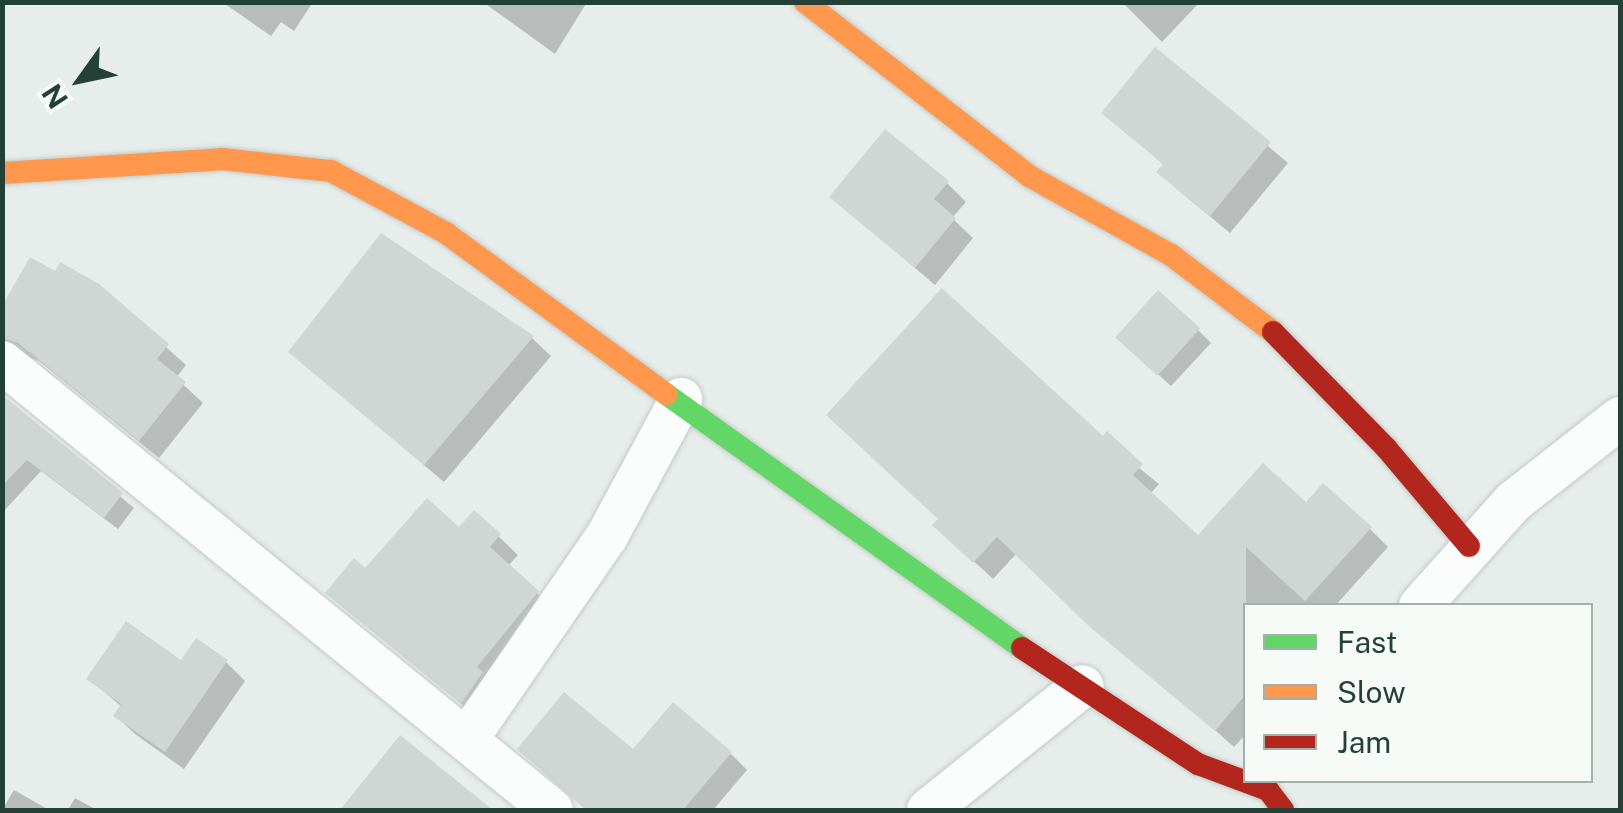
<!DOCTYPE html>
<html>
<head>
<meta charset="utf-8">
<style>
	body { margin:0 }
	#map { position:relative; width:1623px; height:813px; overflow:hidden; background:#e7edea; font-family:"Public Sans",sans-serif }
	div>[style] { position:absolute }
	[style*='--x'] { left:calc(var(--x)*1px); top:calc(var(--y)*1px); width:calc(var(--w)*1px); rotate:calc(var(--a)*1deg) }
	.shadow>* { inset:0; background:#0003 }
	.building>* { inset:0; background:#d0d6d3; transform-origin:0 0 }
	.roads { filter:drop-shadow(0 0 2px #c4cac7) drop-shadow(0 0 2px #c4cac7) }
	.street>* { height:42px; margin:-21px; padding:0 21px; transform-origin:21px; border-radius:21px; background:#fbfcfc }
	.fast>* { height:22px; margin:-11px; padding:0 11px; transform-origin:11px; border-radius:11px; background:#63d668 }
	.slow>* { height:22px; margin:-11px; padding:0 11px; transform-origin:11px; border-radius:11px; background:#ff974d }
	.jam>* { height:22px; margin:-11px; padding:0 11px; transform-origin:11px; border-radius:11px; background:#b3261e }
	span { translate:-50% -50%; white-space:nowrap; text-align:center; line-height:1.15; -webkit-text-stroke:9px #f6fbf8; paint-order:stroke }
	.frame { position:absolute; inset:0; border:5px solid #244137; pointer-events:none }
	.legend { position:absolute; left:1243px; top:603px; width:350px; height:180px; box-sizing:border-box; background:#f6fbf8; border:2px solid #a2b1ab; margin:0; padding:12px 18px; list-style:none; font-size:30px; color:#244137 }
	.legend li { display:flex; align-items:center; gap:20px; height:50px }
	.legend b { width:50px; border:2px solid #a2b1ab }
	.north { position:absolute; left:30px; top:30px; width:100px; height:100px; -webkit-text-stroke:8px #f6fbf8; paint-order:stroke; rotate:237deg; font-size:28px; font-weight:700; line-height:40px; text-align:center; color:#244137 }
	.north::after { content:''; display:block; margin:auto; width:35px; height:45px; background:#244137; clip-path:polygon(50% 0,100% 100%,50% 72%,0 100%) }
</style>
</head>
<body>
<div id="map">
	<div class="shadow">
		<div style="clip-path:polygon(222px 2px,313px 2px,294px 31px,281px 22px,271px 36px)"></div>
		<div style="clip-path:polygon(483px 2px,587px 2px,555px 54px)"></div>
		<div style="clip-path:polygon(1122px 2px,1200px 2px,1162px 42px)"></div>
		<div style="clip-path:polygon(1155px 51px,1288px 163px,1230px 233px,1178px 190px,1160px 172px,1165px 166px,1105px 113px)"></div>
		<div style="clip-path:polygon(947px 183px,966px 202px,952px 218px,973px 238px,935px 285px,832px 197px)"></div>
		<div style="clip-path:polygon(56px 274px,98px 286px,186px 365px,176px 378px,203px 403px,159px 458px,39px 361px,2px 346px,2px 311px)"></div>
		<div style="clip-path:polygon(1198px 330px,1211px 343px,1171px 386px,1131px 350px)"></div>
		<div style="clip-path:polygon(532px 338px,551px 356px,444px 482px,291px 352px)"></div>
		<div style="clip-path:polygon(2px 398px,134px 508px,118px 529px,41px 471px,2px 513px)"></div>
		<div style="clip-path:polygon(1103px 439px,1159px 484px,1150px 494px,1198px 538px,1306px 505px,1370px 529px,1388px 547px,1335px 606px,1246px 606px,1246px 734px,1234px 747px,1017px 553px,993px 579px,954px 543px)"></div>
		<div style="clip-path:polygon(474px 513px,518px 555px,508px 566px,556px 611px,481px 720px,328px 593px,459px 530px)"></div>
		<div style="clip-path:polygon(226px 662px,245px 681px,184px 769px,135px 734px,116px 716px,122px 707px,89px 679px)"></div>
		<div style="clip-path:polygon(633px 752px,731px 754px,747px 770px,713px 810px,589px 810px,537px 765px)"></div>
		<div style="clip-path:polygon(14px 790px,49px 810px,2px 810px)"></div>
		<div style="clip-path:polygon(75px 798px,97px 810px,68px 810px)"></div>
		<div style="clip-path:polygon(475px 799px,486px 810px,353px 810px,348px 805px)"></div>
	</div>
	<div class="building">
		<div style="clip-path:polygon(1155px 47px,1271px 142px,1210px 216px,1156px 172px,1163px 164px,1101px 113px)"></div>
		<div style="clip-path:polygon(885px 129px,949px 181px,934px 199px,956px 218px,915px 268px,829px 197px)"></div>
		<div style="clip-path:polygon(381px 233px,534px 336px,424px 465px,288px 352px)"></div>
		<div style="clip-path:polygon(30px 257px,55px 271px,60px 262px,99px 284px,169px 344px,157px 359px,186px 382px,139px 441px,18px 343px,2px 338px,2px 306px)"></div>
		<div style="clip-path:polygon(942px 288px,1103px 436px,1107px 431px,1143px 464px,1133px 475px,1198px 535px,1263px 463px,1306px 502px,1323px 483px,1372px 527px,1305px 601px,1246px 547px,1246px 694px,1215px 731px,1091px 628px,997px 537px,973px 563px,932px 525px,938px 519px,826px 415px)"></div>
		<div style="left:1158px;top:290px;width:57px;height:64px;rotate:42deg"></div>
		<div style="clip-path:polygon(2px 395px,123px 493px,104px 518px,27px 460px,2px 486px)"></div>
		<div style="clip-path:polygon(427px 498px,459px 527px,474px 510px,501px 534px,490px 547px,539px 591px,477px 667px,483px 672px,461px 704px,325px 593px,354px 558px,365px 568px)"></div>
		<div style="clip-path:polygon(126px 621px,181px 660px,196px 638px,228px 660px,165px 752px,113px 716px,121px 704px,86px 679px)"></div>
		<div style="clip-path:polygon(564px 692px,633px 749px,673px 702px,732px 752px,683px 810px,586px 810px,517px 749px)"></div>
		<div style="clip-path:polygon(400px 735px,493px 810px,340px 810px)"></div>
	</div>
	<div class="roads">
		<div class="street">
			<div style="--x:2;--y:362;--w:709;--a:39.16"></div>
			<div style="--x:1420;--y:606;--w:140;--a:-48.2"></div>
			<div style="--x:1513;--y:502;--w:136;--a:-38.1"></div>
			<div style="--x:467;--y:739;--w:247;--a:-55.4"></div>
			<div style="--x:607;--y:536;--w:156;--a:-61.6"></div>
			<div style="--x:928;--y:810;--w:198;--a:-38.7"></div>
		</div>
		<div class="fast">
			<div style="--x:666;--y:394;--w:437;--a:35.5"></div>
		</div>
		<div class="slow">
			<div style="--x:805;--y:2;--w:284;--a:37.8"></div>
			<div style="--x:1029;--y:176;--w:162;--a:29.1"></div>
			<div style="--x:1171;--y:255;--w:128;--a:37"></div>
			<div style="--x:2;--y:173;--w:220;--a:-3.6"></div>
			<div style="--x:222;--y:159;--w:110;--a:6.3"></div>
			<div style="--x:331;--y:171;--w:131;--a:28.3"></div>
			<div style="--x:446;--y:233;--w:273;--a:36.2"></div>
		</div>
		<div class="jam">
			<div style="--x:1273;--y:332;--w:163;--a:45.7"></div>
			<div style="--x:1387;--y:449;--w:127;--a:49.8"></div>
			<div style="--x:1022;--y:648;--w:211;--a:33.4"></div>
			<div style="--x:1198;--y:764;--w:75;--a:20.4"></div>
			<div style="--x:1268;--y:790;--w:25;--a:53"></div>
		</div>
	</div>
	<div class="frame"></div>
	<ul class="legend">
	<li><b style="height:12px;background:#63d668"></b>Fast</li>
	<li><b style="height:12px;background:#ff974d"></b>Slow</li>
	<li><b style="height:12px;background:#b3261e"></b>Jam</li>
	</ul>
	<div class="north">N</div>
</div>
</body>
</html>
